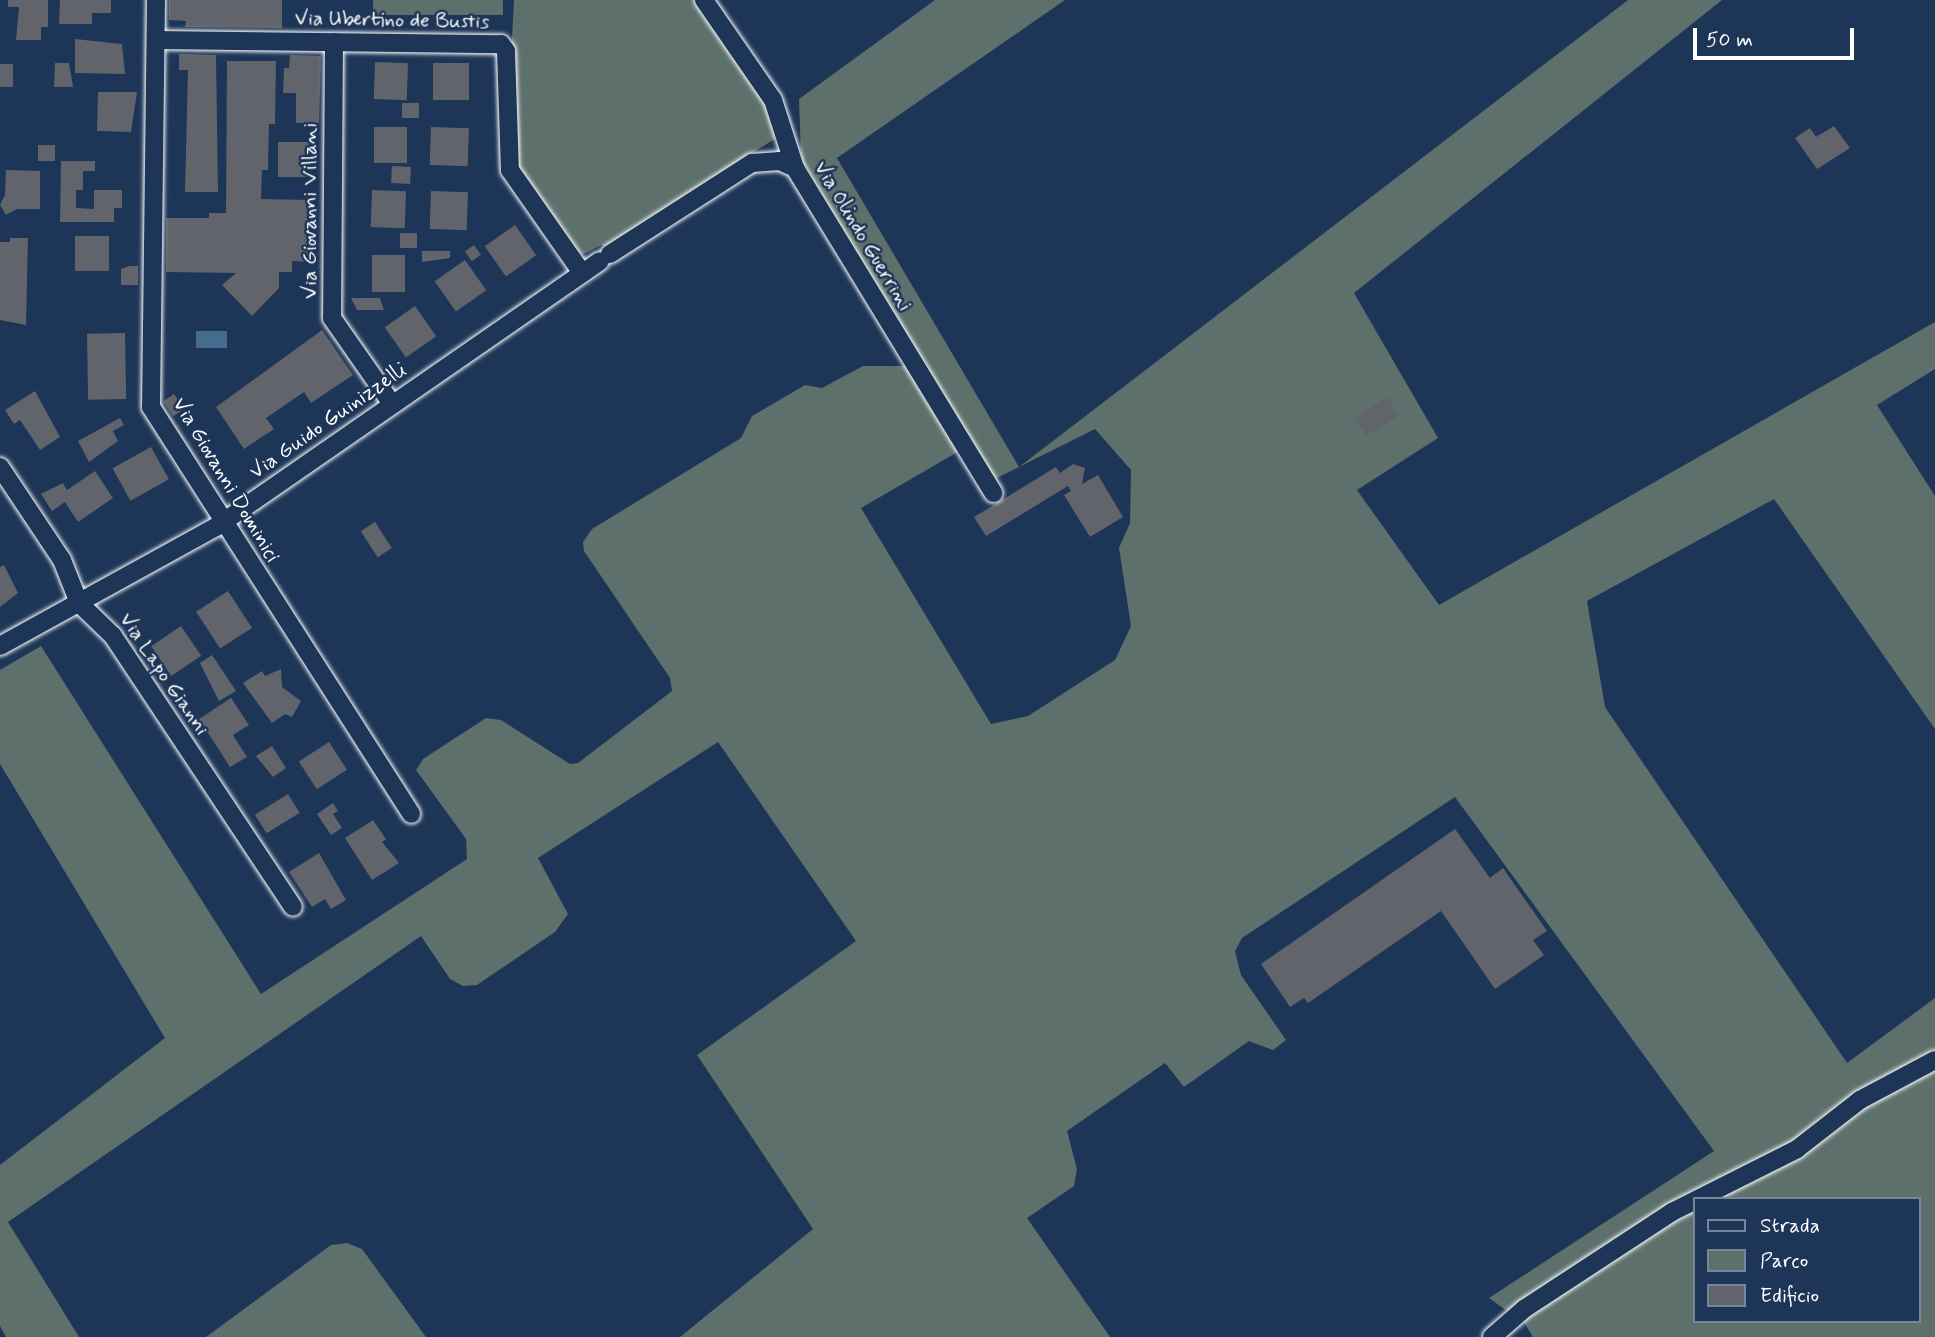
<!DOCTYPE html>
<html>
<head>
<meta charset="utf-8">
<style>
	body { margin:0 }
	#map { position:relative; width:1935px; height:1337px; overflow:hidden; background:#1d3557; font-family:Mynerve,sans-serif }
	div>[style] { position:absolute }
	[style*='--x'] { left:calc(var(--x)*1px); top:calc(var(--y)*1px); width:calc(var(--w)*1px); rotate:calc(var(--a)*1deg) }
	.green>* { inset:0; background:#5d706b; transform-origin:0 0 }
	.water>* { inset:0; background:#456c8d; transform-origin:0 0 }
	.building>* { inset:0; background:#61646b; transform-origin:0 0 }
	.roads { filter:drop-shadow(0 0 2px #fff) drop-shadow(0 0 2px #fff) }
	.street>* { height:18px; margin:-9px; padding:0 9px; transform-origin:9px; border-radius:9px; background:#1d3557 }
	span { translate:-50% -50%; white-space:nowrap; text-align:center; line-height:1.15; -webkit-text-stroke:5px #1d3557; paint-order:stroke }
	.street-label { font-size:21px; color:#fff }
	.legend { position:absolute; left:1693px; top:1197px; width:228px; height:126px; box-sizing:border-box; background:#1d3557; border:2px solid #77869a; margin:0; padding:9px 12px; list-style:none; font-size:21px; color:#fff }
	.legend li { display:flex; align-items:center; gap:14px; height:35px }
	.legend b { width:35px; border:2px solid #77869a }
	.scale { position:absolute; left:1693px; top:28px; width:161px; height:32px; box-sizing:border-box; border:4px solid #fff; border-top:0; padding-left:9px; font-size:21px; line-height:24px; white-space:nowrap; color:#fff; -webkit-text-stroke:5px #1d3557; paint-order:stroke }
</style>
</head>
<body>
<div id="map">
	<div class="green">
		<div style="left:373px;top:0;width:130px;height:15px"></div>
		<div style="clip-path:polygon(514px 0,694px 0,768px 102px,779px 136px,606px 247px,601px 245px,584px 254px,572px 250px,510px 157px,507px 137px)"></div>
		<div style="clip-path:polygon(evenodd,935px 0,1065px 0,837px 158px,1019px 467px,1628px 0,1722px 0,1354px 293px,1438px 438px,1357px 490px,1439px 605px,1935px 322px,1935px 369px,1877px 405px,1935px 496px,1935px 729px,1774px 499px,1587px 601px,1605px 707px,1847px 1063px,1935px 998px,1935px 1337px,1533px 1337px,1525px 1324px,1489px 1298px,1714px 1151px,1455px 797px,1242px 938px,1235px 951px,1241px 975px,1286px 1040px,1273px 1050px,1249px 1041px,1184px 1087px,1165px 1063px,1067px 1131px,1077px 1169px,1074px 1186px,1027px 1218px,1110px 1337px,680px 1337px,813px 1229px,697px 1055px,856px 941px,718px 742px,538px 858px,568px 914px,555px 932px,477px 985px,463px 986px,450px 979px,421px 936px,8px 1222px,79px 1337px,6px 1337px,0 1326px,0 1165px,165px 1038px,0 764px,0 670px,41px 646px,261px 994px,467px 859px,466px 839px,416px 770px,423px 759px,486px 718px,501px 720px,570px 764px,578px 763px,672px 691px,670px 678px,584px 551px,583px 542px,592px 529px,741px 438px,752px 416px,805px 385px,822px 388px,863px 366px,920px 366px,801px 158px,799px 99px,935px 0,1095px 429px,1131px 470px,1130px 523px,1119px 548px,1131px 626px,1115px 660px,1028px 716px,991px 724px,861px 508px,973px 443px,995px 479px,1095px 429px,935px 0,1695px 1199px,1919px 1199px,1919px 1321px,1695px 1321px,1695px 1199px)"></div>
		<div style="clip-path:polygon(347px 1243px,362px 1249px,426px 1337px,206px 1337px,331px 1245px)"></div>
	</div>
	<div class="water">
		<div style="left:227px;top:331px;width:17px;height:31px;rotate:90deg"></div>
	</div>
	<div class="building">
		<div style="clip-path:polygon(8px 0,48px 0,48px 27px,41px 27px,41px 40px,16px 40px,19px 7px,8px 7px)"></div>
		<div style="clip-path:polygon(60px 0,111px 0,111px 13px,92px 13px,92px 24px,59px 24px)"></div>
		<div style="clip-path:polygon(169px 0,282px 0,282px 28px,185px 27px,186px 21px,169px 20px)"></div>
		<div style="clip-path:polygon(75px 39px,122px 44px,125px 74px,75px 73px)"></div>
		<div style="clip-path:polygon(179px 54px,216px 55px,218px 192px,185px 192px,188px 70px,179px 70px)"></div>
		<div style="clip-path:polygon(290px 55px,321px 56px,319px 123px,296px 123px,296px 93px,283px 93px,284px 68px,289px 68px)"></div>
		<div style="clip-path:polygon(227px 61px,276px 61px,275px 124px,269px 124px,268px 170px,262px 170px,261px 199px,310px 200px,310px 262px,292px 261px,292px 272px,279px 272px,279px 288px,252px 316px,222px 285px,236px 273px,166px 272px,166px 218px,209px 218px,209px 213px,226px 213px)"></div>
		<div style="left:375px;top:62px;width:33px;height:37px;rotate:2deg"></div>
		<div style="clip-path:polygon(55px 63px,69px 63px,73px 87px,54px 87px)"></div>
		<div style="left:433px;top:63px;width:36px;height:37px"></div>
		<div style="left:0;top:64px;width:13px;height:23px"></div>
		<div style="clip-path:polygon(98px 92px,137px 92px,131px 132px,97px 131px)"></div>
		<div style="left:402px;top:103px;width:17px;height:15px"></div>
		<div style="clip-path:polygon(1834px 126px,1850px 148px,1817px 169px,1795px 138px,1810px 128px,1816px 137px)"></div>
		<div style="left:374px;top:127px;width:33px;height:36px"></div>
		<div style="left:431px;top:127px;width:38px;height:38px;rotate:2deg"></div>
		<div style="left:278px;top:142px;width:31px;height:35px"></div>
		<div style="left:38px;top:145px;width:17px;height:16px"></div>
		<div style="clip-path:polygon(61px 161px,95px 161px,95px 171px,83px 171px,83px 190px,76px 190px,76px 208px,94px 209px,94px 190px,122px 190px,122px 208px,114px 208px,114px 222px,60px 222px)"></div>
		<div style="left:392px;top:166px;width:19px;height:17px;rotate:3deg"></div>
		<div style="clip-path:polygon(6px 170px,40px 171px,40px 209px,17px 209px,6px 215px,0 205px,5px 195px)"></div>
		<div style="left:372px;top:190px;width:34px;height:37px;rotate:2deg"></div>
		<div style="left:431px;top:191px;width:37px;height:38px;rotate:2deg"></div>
		<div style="left:515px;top:225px;width:37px;height:37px;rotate:55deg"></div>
		<div style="left:400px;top:233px;width:17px;height:15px"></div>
		<div style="left:75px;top:236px;width:34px;height:35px"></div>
		<div style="clip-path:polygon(10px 238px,28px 238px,26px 325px,0 320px,0 242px,10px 242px)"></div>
		<div style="left:474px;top:245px;width:12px;height:11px;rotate:55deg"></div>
		<div style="clip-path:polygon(422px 251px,450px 251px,450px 258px,422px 262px)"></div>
		<div style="left:372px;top:255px;width:33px;height:37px"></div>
		<div style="left:465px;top:260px;width:37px;height:37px;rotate:55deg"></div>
		<div style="clip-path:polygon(129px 266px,138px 266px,138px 285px,121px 285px,121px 269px)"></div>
		<div style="clip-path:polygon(351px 298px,380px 298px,384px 310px,357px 310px)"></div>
		<div style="left:415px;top:306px;width:37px;height:37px;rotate:55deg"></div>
		<div style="clip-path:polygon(322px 330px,353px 375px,311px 403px,304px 392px,266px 418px,274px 429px,244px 449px,216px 407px)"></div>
		<div style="left:125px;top:333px;width:66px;height:38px;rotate:89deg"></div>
		<div style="clip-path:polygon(35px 391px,60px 437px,40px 450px,20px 420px,14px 424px,5px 410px)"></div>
		<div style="left:174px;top:394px;width:18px;height:13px;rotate:56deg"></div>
		<div style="left:1387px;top:397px;width:22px;height:38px;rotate:58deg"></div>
		<div style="clip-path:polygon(120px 418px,124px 425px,113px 431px,118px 441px,89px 462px,78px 441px)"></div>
		<div style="left:151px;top:447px;width:37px;height:44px;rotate:61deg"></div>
		<div style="clip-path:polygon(1073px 464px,1085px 468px,1082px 484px,1098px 475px,1123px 517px,1090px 537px,1064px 495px,1071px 491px,1068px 486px,986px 536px,974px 517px,1056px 467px,1060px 473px)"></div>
		<div style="clip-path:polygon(95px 471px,113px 498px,78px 522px,65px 502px,52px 511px,41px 494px,63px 483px,67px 490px)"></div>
		<div style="left:375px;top:522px;width:31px;height:17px;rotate:57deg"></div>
		<div style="clip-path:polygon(4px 565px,18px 593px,0 607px,0 567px)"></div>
		<div style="left:228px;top:591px;width:44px;height:38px;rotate:57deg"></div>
		<div style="left:181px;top:626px;width:36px;height:36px;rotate:56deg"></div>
		<div style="clip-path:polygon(212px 655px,236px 691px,219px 701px,200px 663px)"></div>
		<div style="clip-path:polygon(281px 669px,282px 687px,301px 701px,292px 717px,285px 714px,272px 723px,243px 683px,262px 671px,265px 676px)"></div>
		<div style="clip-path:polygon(231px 698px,249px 725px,233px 735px,247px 757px,230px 767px,199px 719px)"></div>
		<div style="left:329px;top:742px;width:33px;height:36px;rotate:57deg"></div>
		<div style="clip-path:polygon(272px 746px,286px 768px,273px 777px,256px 756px)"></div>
		<div style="left:288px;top:794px;width:22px;height:39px;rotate:58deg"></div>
		<div style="clip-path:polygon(333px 803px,338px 811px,333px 814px,342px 828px,331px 835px,317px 814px)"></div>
		<div style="clip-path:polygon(373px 820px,386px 839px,382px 842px,399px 863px,372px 880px,345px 838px)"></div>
		<div style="clip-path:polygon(1455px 829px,1490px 878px,1503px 868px,1547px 931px,1533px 940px,1544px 955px,1495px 989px,1441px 911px,1308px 1003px,1304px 998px,1290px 1007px,1261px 964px)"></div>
		<div style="clip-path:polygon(319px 853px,346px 900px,331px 909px,325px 899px,312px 907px,289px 872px)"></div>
	</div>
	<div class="roads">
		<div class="street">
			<div style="--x:156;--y:0;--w:407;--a:90.7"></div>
			<div style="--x:151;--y:407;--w:483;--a:57.4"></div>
			<div style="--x:704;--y:0;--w:121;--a:55.4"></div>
			<div style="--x:773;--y:100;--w:71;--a:72.1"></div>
			<div style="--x:795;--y:168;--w:381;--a:58.6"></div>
			<div style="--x:156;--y:40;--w:345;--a:0.7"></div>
			<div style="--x:501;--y:44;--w:9;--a:54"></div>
			<div style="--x:506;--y:51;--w:119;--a:88.1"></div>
			<div style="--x:510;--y:170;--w:126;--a:55"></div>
			<div style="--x:334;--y:42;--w:276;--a:90.4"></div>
			<div style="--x:332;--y:318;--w:105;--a:55.1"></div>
			<div style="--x:610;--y:254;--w:169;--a:-32.7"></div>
			<div style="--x:752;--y:163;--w:28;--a:-4"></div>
			<div style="--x:780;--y:161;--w:17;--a:25"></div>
			<div style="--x:0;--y:467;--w:112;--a:56.3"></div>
			<div style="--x:62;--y:560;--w:46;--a:68.4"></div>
			<div style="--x:79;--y:603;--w:47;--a:44.1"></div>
			<div style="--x:113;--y:636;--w:325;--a:56.4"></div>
			<div style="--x:0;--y:646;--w:247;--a:-28.9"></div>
			<div style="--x:216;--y:527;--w:467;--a:-34.7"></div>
			<div style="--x:1492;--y:1337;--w:43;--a:-41.2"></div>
			<div style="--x:1524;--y:1309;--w:177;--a:-33.2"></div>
			<div style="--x:1672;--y:1212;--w:140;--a:-26.7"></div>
			<div style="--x:1797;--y:1149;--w:80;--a:-37.9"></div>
			<div style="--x:1860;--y:1100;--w:85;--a:-28.1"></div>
		</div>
	</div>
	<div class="street-label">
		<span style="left:392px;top:20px;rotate:1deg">Via Ubertino de Bustis</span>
		<span style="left:310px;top:211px;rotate:-90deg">Via Giovanni Villani</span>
		<span style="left:863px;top:236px;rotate:59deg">Via Olindo Guerrini</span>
		<span style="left:328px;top:421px;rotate:-35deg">Via Guido Guinizzelli</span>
		<span style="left:226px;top:480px;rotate:59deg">Via Giovanni Dominici</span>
		<span style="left:164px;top:674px;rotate:56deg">Via Lapo Gianni</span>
	</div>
	<ul class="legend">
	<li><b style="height:9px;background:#1d3557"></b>Strada</li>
	<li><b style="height:19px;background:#5d706b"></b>Parco</li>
	<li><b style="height:19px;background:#61646b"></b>Edificio</li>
	</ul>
	<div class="scale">50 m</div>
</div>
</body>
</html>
